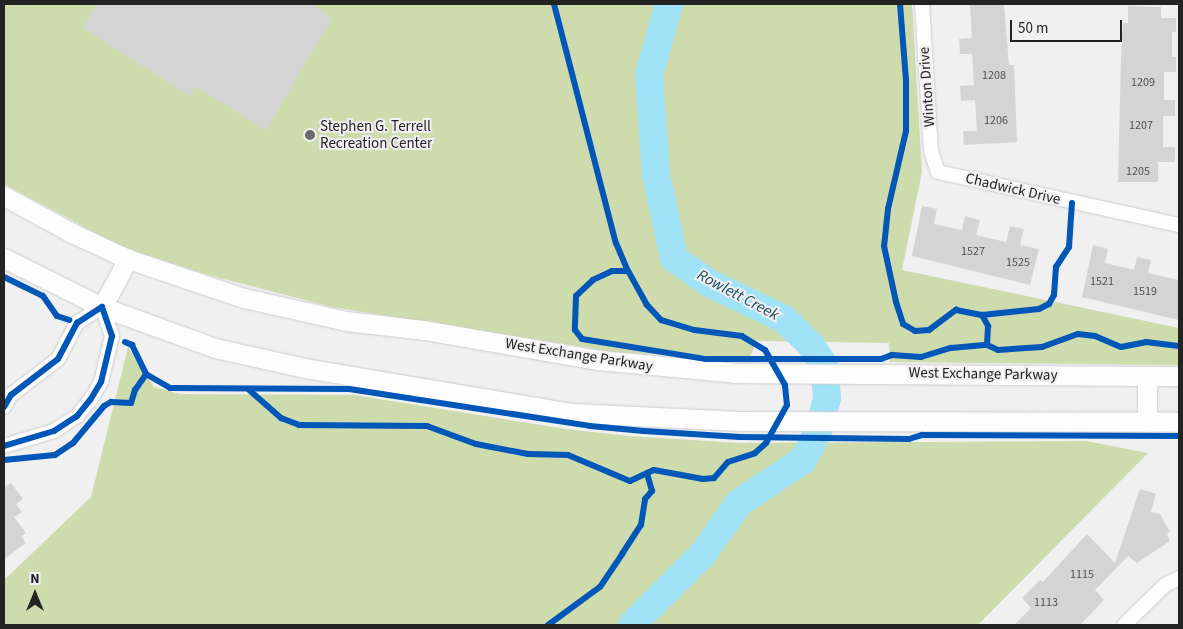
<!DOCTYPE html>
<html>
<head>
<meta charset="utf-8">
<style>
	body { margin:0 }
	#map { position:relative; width:1183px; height:629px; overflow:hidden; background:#f1f0f1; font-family:"Source Sans 3",sans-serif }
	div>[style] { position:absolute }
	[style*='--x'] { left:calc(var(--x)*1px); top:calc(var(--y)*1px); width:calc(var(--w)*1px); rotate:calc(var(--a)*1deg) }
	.green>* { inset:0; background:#cedbad }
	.river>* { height:28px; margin:-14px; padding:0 14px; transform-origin:14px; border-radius:14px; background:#a0e3f6 }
	.building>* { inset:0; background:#d5d4d5 }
	.roads { filter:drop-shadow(0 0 1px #cdcccd) drop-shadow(0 0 1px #cdcccd) }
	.minor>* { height:14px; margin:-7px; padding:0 7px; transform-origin:7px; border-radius:7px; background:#fdfdfd }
	.secondary>* { height:19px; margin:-9.5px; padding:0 9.5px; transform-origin:9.5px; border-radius:9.5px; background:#fdfdfd }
	.cycleway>* { height:6px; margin:-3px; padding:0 3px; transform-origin:3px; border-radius:3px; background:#0057b8 }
	.dots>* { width:14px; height:14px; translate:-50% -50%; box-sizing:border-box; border:2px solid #f2eff2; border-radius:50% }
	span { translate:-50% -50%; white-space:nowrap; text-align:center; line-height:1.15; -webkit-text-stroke:4px #f2eff2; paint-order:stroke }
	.number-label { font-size:12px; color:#504f50 }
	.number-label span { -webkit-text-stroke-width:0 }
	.street-label { font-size:15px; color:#242324 }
	.poi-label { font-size:15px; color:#242324 }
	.left { translate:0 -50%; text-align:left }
	.water-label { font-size:16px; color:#144d5a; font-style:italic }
	.frame { position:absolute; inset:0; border:5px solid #242324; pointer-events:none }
	.north { position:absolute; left:10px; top:569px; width:50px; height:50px; -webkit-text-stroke:4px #f2eff2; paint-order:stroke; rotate:0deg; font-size:14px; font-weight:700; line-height:20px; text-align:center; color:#242324 }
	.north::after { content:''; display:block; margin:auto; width:18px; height:22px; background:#242324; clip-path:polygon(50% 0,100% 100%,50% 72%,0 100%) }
	.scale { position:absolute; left:1010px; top:20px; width:112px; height:22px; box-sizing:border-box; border:2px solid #242324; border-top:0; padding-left:6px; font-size:15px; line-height:18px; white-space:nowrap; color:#242324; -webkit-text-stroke:4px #f2eff2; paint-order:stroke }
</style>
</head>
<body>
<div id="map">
	<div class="green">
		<div style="clip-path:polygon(4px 4px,912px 4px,922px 172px,902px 270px,1179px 328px,1179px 365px,890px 362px,889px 343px,757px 341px,750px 357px,621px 353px,332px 307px,212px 276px,122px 247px,4px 184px)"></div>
		<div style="clip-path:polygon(128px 347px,154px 387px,180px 394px,354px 395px,566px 429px,630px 436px,739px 443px,1086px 441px,1148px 453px,978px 625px,4px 625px,4px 580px,91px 497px)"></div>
	</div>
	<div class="river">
		<div style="--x:632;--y:625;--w:99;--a:-45"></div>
		<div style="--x:702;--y:555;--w:64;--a:-54.6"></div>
		<div style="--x:739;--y:503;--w:77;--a:-33.9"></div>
		<div style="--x:803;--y:460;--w:32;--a:-62"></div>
		<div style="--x:818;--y:432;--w:35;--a:-75"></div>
		<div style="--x:827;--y:398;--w:33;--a:-95"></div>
		<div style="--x:824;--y:365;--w:24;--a:-123"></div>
		<div style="--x:811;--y:345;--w:37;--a:-136"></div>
		<div style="--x:784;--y:319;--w:83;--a:-154.4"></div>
		<div style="--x:709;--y:283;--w:43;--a:-144.5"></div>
		<div style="--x:674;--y:258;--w:86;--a:-102.1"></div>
		<div style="--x:656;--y:174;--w:99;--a:-94"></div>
		<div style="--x:649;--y:75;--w:74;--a:-74.3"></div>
	</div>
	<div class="building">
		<div style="clip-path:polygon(97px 4px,311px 4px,332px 18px,266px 130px,195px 86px,190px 96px,83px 28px)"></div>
		<div style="clip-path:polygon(970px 4px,1004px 4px,1009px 65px,1014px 65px,1017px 142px,964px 145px,963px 131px,977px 131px,975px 100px,961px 101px,960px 86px,974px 85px,972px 54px,960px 54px,959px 39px,972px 38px)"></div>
		<div style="clip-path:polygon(1128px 6px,1161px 7px,1161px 18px,1176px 18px,1176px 32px,1172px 32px,1172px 57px,1176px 57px,1176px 72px,1164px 72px,1164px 100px,1175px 100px,1175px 116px,1163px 116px,1163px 147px,1175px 147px,1175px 162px,1158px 162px,1158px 182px,1118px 182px,1121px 58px,1123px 23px,1128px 23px)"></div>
		<div style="clip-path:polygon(922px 206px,937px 209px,934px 224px,962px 230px,965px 216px,980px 220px,976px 235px,1006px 242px,1010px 226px,1024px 229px,1020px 245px,1039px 249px,1030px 285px,912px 256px)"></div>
		<div style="clip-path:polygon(1093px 245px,1108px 249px,1105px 263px,1134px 270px,1137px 257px,1151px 260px,1148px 273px,1179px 280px,1179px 320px,1082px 297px)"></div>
		<div style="clip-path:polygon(11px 483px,23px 499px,16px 504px,22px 512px,14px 517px,26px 533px,21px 536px,26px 543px,4px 559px,4px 487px)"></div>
		<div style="clip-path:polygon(1140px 489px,1156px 494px,1151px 512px,1160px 514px,1170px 532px,1167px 534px,1170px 541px,1137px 563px,1128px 556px,1095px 590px,1104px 600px,1080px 625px,1014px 625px,1031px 608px,1022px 598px,1040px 580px,1043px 582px,1087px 534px,1115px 563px)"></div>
	</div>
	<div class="roads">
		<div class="minor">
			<div style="--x:922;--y:4;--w:147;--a:86.5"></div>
			<div style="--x:931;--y:151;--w:22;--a:72"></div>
			<div style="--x:938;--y:172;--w:247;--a:12.4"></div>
			<div style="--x:4;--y:407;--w:14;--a:-60"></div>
			<div style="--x:11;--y:395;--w:59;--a:-37.5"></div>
			<div style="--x:58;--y:359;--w:41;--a:-62.2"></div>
			<div style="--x:77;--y:323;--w:30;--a:-33"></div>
			<div style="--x:102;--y:307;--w:31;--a:71"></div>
			<div style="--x:112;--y:336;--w:47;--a:103.4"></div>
			<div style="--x:101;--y:382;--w:21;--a:121"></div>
			<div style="--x:90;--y:400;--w:21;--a:129"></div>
			<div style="--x:77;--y:416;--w:27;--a:147"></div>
			<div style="--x:54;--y:431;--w:52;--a:163.3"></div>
			<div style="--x:1124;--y:625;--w:57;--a:-44.3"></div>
			<div style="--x:1165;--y:585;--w:16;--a:-27"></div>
		</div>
		<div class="secondary">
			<div style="--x:4;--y:196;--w:77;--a:28.6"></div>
			<div style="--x:72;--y:233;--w:62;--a:24.9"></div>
			<div style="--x:128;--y:259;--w:122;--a:18.6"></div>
			<div style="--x:244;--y:298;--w:105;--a:12.7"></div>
			<div style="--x:346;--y:321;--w:79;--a:6.6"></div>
			<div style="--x:424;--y:330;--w:177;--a:9.8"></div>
			<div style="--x:598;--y:360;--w:140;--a:5.3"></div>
			<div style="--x:737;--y:373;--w:442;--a:0.4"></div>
			<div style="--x:4;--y:258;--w:110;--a:26.6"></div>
			<div style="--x:102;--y:307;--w:120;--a:19.9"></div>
			<div style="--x:215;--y:348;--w:92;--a:12.5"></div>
			<div style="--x:305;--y:368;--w:271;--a:9.6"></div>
			<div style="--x:572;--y:413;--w:167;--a:2.7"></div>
			<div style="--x:739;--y:421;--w:440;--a:0.1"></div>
			<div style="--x:102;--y:307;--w:55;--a:-61.6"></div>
			<div style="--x:1147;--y:376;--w:46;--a:90"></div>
		</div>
	</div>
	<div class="cycleway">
		<div style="--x:554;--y:4;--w:247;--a:75.5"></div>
		<div style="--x:616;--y:243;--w:30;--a:67"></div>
		<div style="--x:900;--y:4;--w:76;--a:85.5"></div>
		<div style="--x:906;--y:80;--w:51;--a:90"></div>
		<div style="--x:906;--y:131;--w:80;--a:103"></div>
		<div style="--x:888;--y:209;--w:37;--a:96"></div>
		<div style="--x:884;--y:246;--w:57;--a:77.9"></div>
		<div style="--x:896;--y:302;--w:23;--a:72"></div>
		<div style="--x:903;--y:324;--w:14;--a:30"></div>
		<div style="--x:915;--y:331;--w:14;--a:-4"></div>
		<div style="--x:929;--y:330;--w:34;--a:-37"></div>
		<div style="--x:956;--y:310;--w:26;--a:11"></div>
		<div style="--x:982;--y:315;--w:13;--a:61"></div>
		<div style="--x:988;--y:326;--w:19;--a:93"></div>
		<div style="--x:4;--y:277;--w:43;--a:26"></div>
		<div style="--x:43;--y:296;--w:24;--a:55"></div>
		<div style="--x:57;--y:316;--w:13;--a:18"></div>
		<div style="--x:982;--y:315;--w:57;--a:-6"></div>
		<div style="--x:1039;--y:309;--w:11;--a:-27"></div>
		<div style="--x:1049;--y:304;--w:10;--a:-61"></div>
		<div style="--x:1054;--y:295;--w:28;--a:-86"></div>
		<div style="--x:1056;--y:267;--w:24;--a:-57"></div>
		<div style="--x:1069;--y:247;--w:44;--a:-86.1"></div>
		<div style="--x:125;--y:342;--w:8;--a:23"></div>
		<div style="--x:132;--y:345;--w:32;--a:64"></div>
		<div style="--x:146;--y:374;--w:28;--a:30"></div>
		<div style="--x:170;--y:388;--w:179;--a:0.3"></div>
		<div style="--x:349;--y:389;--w:244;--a:8.7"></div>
		<div style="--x:590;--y:426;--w:54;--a:5.3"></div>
		<div style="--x:644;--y:431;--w:96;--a:3.6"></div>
		<div style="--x:740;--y:437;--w:169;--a:0.7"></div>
		<div style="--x:909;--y:439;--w:14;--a:-17"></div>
		<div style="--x:922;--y:435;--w:257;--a:0.2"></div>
		<div style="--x:248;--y:389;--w:44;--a:41.3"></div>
		<div style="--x:281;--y:418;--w:19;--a:21"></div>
		<div style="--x:299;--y:425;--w:128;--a:0.4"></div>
		<div style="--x:427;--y:426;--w:52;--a:20.2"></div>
		<div style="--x:476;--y:444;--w:53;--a:10.9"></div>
		<div style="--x:528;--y:454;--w:40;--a:1.4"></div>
		<div style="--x:568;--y:455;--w:67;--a:22.8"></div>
		<div style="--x:630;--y:481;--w:26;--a:-25"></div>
		<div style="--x:654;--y:470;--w:50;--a:10.4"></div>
		<div style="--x:703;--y:479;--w:11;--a:-5"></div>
		<div style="--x:714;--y:478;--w:21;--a:-49"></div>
		<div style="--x:728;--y:462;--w:28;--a:-18"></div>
		<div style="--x:755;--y:453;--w:15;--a:-42"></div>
		<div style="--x:766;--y:443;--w:43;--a:-61.1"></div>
		<div style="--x:787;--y:405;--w:20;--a:-96"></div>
		<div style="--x:785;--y:385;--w:40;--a:-119.7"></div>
		<div style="--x:765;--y:350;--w:27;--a:-149"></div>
		<div style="--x:742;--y:336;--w:48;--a:-172.9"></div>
		<div style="--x:694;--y:330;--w:34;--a:-163"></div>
		<div style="--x:661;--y:320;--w:21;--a:-133"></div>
		<div style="--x:647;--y:305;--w:39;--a:-119"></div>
		<div style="--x:628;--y:271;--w:16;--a:180"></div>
		<div style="--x:612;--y:271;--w:21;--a:155"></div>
		<div style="--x:593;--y:280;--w:23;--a:137"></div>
		<div style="--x:576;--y:296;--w:34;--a:92"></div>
		<div style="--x:575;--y:330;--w:11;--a:52"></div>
		<div style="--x:582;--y:339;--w:126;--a:9.2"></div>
		<div style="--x:706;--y:359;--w:175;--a:0"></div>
		<div style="--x:881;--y:359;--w:12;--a:-20"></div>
		<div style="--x:892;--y:355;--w:29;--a:4"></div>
		<div style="--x:921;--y:357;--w:31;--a:-17"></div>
		<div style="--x:951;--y:348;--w:36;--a:-5"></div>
		<div style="--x:987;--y:345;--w:12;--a:24"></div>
		<div style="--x:998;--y:350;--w:44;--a:-3.9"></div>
		<div style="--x:1042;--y:347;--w:38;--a:-20"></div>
		<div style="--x:1078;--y:334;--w:17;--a:7"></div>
		<div style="--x:1095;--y:336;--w:28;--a:23"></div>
		<div style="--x:1121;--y:347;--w:25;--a:-11"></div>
		<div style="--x:1146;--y:342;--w:33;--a:7"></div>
		<div style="--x:4;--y:407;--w:14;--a:-60"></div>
		<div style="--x:11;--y:395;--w:59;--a:-37.5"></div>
		<div style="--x:58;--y:359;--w:41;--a:-62.2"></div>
		<div style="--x:77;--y:323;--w:30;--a:-33"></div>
		<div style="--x:102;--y:307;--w:31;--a:71"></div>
		<div style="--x:112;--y:336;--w:47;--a:103.4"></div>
		<div style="--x:101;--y:382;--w:21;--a:121"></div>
		<div style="--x:90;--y:400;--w:21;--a:129"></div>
		<div style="--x:77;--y:416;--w:27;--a:147"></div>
		<div style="--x:54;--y:431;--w:52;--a:163.3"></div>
		<div style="--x:4;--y:460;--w:51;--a:-5.6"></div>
		<div style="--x:55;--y:455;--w:22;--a:-34"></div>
		<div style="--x:73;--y:443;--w:48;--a:-50"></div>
		<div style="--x:104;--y:406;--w:8;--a:-30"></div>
		<div style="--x:111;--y:402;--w:20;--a:3"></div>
		<div style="--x:131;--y:403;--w:14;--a:-73"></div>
		<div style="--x:135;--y:390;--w:19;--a:-55"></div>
		<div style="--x:548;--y:625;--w:64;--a:-36.2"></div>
		<div style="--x:600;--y:587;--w:40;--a:-56"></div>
		<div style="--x:622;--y:554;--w:35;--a:-57"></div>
		<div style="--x:641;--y:525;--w:26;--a:-81"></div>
		<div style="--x:645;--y:499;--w:11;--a:-49"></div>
		<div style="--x:652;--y:491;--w:18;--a:-106"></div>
	</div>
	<div class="dots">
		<div style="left:310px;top:135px;background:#6c6b6c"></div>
	</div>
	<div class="number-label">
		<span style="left:994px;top:76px">1208</span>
		<span style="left:1143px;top:83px">1209</span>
		<span style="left:996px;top:121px">1206</span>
		<span style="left:1141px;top:126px">1207</span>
		<span style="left:1138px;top:172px">1205</span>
		<span style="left:973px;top:252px">1527</span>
		<span style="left:1018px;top:263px">1525</span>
		<span style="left:1102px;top:282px">1521</span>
		<span style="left:1145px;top:292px">1519</span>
		<span style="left:1082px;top:575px">1115</span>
		<span style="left:1046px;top:603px">1113</span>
	</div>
	<div class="street-label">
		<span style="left:927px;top:87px;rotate:-94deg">Winton Drive</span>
		<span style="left:1013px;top:189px;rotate:13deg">Chadwick Drive</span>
		<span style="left:579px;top:355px;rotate:9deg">West Exchange Parkway</span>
		<span style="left:983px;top:374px;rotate:1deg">West Exchange Parkway</span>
	</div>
	<div class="poi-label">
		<span class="left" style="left:320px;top:135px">Stephen G. Terrell<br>Recreation Center</span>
	</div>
	<div class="water-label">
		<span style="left:738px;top:295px;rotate:28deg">Rowlett Creek</span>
	</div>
	<div class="frame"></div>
	<div class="north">N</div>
	<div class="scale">50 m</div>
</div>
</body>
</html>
